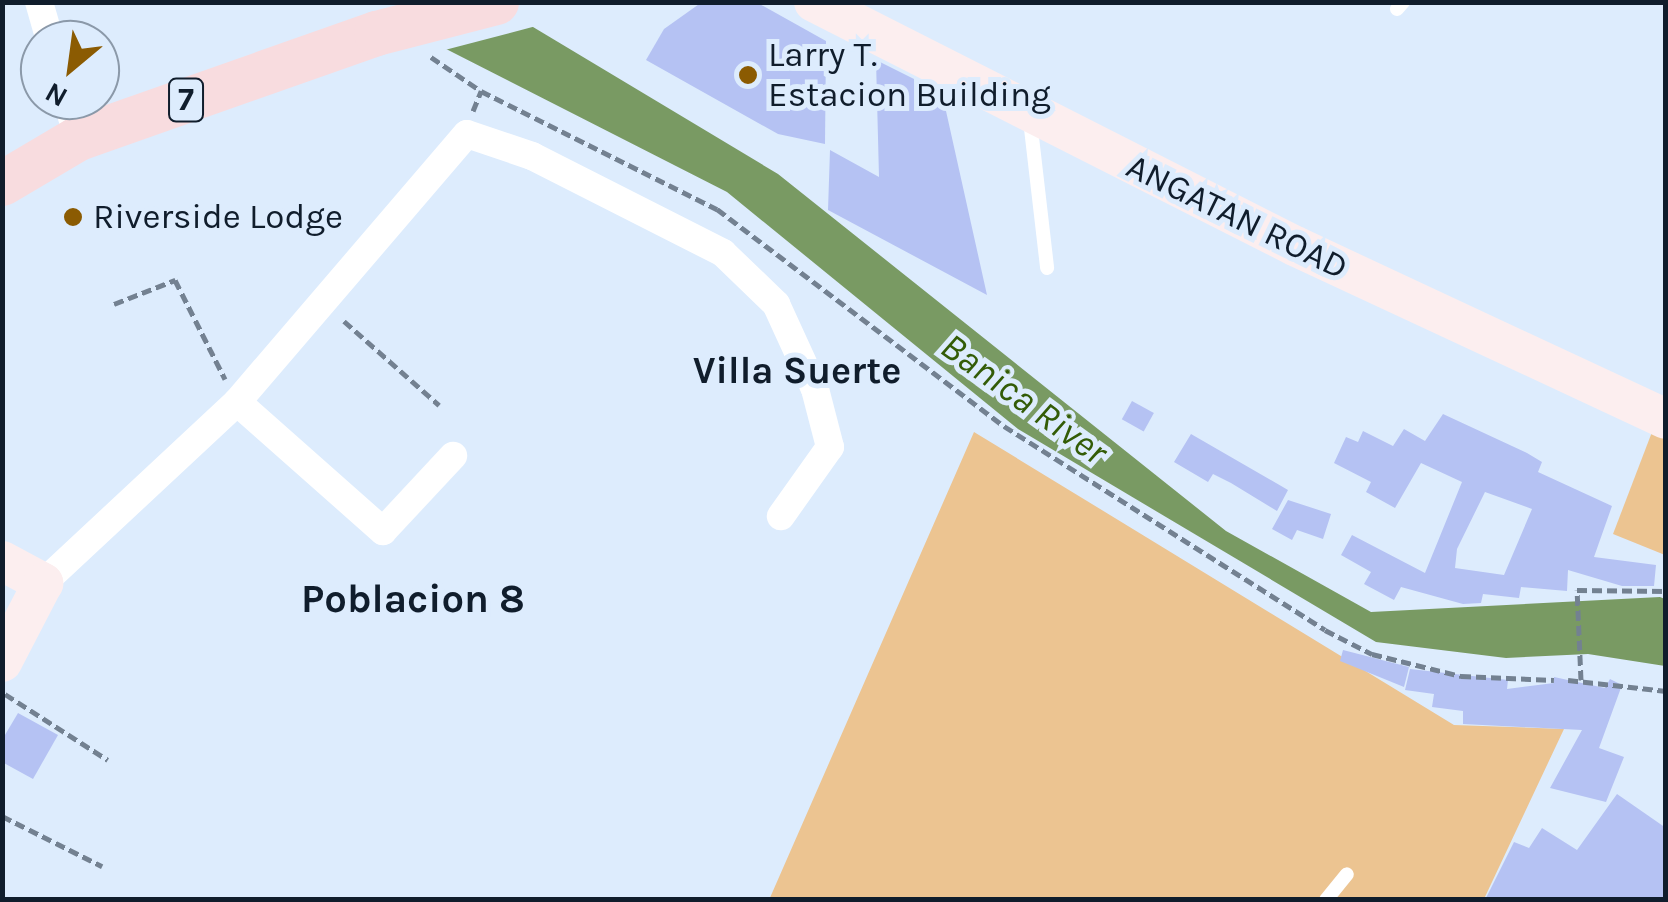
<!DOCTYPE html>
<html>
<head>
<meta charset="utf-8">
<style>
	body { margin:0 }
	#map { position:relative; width:1668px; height:902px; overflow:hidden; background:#ddecfd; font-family:Karla,sans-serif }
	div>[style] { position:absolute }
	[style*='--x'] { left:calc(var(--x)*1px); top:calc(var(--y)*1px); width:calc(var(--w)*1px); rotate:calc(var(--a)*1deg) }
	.green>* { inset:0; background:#ecc491 }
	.water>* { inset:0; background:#799a63 }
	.pier>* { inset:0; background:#ddecfd }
	.building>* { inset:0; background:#b5c2f3; transform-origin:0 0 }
	.path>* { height:5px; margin-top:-2.5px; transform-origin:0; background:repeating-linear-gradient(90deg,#738191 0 10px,transparent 0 15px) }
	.lane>* { height:14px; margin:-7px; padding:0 7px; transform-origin:7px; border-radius:7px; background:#fff }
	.street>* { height:28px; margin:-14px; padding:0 14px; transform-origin:14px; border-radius:14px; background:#fff }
	.secondary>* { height:40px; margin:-20px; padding:0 20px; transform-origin:20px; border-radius:20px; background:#fceeef }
	.primary>* { height:45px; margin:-22.5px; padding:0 22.5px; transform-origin:22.5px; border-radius:22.5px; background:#f8dcdf }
	.dots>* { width:28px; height:28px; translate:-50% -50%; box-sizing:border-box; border:5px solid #ddecfd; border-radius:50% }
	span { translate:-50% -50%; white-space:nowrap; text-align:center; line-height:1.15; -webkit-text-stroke:10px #ddecfd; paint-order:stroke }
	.shield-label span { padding:2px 8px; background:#ddecfd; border:2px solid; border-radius:8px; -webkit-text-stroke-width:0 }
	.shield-label { font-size:32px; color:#101d2c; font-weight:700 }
	.poi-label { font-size:35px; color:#101d2c }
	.left { translate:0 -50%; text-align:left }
	.street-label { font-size:35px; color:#101d2c }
	.neighbourhood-label { font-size:38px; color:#101d2c; font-weight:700 }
	.water-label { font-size:38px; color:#335c07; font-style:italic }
	.quarter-label { font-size:40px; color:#101d2c; font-weight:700 }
	.frame { position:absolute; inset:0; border:5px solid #101d2c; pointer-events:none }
	.north { position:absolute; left:20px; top:20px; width:100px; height:100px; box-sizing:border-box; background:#ddecfd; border:2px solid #8b99a9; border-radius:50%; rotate:209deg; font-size:28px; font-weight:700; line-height:40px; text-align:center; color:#101d2c }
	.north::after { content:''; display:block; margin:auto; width:35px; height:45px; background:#8b5b02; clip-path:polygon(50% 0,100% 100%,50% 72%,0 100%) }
</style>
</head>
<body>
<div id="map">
	<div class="green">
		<div style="clip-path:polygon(974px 432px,1454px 725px,1564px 729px,1484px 899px,769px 900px)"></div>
		<div style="clip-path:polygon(1652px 432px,1665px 439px,1665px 555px,1613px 534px)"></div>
	</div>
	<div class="water">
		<div style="clip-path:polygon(493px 3px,778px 174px,1226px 531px,1371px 612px,1660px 597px,1665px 599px,1665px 666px,1588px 654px,1506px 658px,1376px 642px,1018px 429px,727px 192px,395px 23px)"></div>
	</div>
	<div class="pier">
		<div style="clip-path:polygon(373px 2px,502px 2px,540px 25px,441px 51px,392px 27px)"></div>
	</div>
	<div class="building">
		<div style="clip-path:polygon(702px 2px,756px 2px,826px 41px,825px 144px,778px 134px,646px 60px,664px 29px)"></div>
		<div style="clip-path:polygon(876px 60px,942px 93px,987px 295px,828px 210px,830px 150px,879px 177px)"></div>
		<div style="left:1132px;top:401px;width:25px;height:21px;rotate:29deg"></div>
		<div style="clip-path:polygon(evenodd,1443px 414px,1527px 453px,1542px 462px,1538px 472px,1612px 506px,1594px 557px,1656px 565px,1654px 586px,1622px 586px,1568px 570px,1567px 591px,1521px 587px,1519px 598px,1483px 594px,1481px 603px,1463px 604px,1401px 587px,1394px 600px,1364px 584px,1371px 572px,1341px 555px,1352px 535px,1425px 573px,1462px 482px,1421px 463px,1395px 508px,1366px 492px,1371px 482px,1334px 463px,1346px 437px,1358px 442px,1363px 431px,1393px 446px,1404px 429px,1425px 441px,1443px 414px,1485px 492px,1532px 509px,1504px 575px,1455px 568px,1457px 549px,1485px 492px)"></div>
		<div style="clip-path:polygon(1191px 434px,1288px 490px,1277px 511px,1231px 483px,1213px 474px,1208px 482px,1174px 462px)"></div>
		<div style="clip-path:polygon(1288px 500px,1331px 514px,1323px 539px,1297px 530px,1292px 540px,1272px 529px)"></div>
		<div style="clip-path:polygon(1343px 650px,1409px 667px,1404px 687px,1340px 661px)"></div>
		<div style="clip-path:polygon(1410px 669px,1508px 680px,1507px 689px,1554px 683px,1554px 677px,1605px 688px,1610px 679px,1622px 685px,1599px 748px,1624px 757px,1606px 802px,1550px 788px,1582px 730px,1463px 724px,1463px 711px,1432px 707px,1434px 694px,1405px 690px)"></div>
		<div style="clip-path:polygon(18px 713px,58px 735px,33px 779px,2px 762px,2px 740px)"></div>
		<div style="clip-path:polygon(1617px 794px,1666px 828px,1666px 900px,1485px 900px,1514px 842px,1529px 848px,1542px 828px,1577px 850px)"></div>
	</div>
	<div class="path">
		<div style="--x:431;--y:57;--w:60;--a:34.2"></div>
		<div style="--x:481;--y:91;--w:264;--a:26.6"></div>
		<div style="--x:717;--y:209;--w:360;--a:37.1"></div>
		<div style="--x:1004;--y:426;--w:380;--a:32.4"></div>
		<div style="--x:1325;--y:630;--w:53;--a:27.1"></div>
		<div style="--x:1372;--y:654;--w:92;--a:13.9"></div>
		<div style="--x:1461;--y:676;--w:93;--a:2.5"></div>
		<div style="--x:473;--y:111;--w:22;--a:-68"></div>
		<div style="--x:114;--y:304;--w:66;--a:-21.5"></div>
		<div style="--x:175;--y:280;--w:111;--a:63.2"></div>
		<div style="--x:344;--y:321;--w:127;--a:41.5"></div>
		<div style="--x:1568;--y:680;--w:99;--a:6.4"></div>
		<div style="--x:1581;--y:680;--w:90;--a:-92.5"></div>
		<div style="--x:1577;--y:590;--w:89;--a:0.6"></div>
		<div style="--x:5;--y:694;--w:122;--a:32.7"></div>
		<div style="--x:2;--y:816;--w:112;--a:26.6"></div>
	</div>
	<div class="lane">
		<div style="--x:1397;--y:9;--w:9;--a:-49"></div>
		<div style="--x:1030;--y:120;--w:149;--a:83.4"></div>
		<div style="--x:1326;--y:900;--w:33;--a:-51"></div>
	</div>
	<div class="street">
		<div style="--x:39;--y:2;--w:40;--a:74"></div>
		<div style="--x:67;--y:100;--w:40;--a:74"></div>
		<div style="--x:237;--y:402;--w:195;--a:41.5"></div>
		<div style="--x:383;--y:531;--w:103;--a:-47"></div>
		<div style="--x:43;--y:583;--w:265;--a:-43"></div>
		<div style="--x:237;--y:402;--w:353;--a:-49.4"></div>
		<div style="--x:467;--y:134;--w:69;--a:18.7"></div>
		<div style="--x:532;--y:156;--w:214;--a:26.9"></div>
		<div style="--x:723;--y:253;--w:74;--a:43.9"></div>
		<div style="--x:776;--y:304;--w:94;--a:65.4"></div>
		<div style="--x:815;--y:389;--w:60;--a:75.5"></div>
		<div style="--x:830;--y:447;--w:85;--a:125.4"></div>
	</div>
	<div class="secondary">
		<div style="--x:814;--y:2;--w:539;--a:26.9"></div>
		<div style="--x:1295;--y:246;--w:409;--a:25"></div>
		<div style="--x:2;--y:561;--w:47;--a:28.2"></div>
		<div style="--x:43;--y:583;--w:89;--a:117.4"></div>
	</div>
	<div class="primary">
		<div style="--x:2;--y:183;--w:88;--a:-30.6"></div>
		<div style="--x:78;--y:138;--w:316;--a:-19.4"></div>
		<div style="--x:376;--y:33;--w:124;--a:-14.5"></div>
	</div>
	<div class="dots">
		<div style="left:748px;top:75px;background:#8b5b02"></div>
		<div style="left:73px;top:217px;background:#8b5b02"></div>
	</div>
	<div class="shield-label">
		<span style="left:186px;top:100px">7</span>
	</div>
	<div class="poi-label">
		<span class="left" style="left:768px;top:75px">Larry T.<br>Estacion Building</span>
		<span class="left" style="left:93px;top:217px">Riverside Lodge</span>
	</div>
	<div class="street-label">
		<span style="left:1237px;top:217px;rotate:26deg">ANGATAN ROAD</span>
	</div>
	<div class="neighbourhood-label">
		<span style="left:797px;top:371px">Villa Suerte</span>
	</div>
	<div class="water-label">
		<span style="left:1024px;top:399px;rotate:36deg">Banica River</span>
	</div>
	<div class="quarter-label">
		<span style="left:413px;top:599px">Poblacion 8</span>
	</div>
	<div class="frame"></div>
	<div class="north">N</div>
</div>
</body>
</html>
